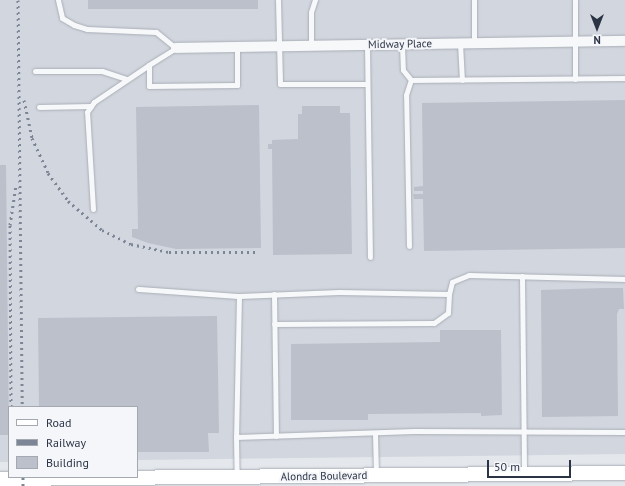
<!DOCTYPE html>
<html>
<head>
<meta charset="utf-8">
<style>
	body { margin:0 }
	#map { position:relative; width:625px; height:486px; overflow:hidden; background:#e4e7ec; font-family:"PT Sans",sans-serif }
	div>[style] { position:absolute }
	[style*='--x'] { left:calc(var(--x)*1px); top:calc(var(--y)*1px); width:calc(var(--w)*1px); rotate:calc(var(--a)*1deg) }
	.built>* { inset:0; background:#d2d6de }
	.building>* { inset:0; background:#bbc0ca; transform-origin:0 0 }
	.roads { filter:drop-shadow(0 0 1px #a9aeb7) drop-shadow(0 0 1px #a9aeb7) }
	.service>* { height:5px; margin:-2.5px; padding:0 2.5px; transform-origin:2.5px; border-radius:2.5px; background:#f7f8fa }
	.minor>* { height:10px; margin:-5px; padding:0 5px; transform-origin:5px; border-radius:5px; background:#f7f8fa }
	.secondary>* { height:14px; margin:-7px; padding:0 7px; transform-origin:7px; border-radius:7px; background:#fff }
	.rail>* { height:3px; margin-top:-1.5px; transform-origin:0; background:repeating-linear-gradient(90deg,#7d8696 0 2px,transparent 0 6px) }
	span { translate:-50% -50%; white-space:nowrap; text-align:center; line-height:1.15; -webkit-text-stroke:4px #f4f6f9; paint-order:stroke }
	.street-label { font-size:11px; color:#2b3445 }
	.legend { position:absolute; left:8px; top:406px; width:130px; height:72px; box-sizing:border-box; background:#f4f6f9; border:1px solid #a4a8b1; margin:0; padding:5px 7px; list-style:none; font-size:12px; color:#2b3445 }
	.legend li { display:flex; align-items:center; gap:8px; height:20px }
	.legend b { width:20px; border:1px solid #a4a8b1 }
	.north { position:absolute; left:577px; top:8px; width:40px; height:40px; -webkit-text-stroke:3px #f4f6f9; paint-order:stroke; rotate:180deg; font-size:11px; font-weight:700; line-height:16px; text-align:center; color:#2b3445 }
	.north::after { content:''; display:block; margin:auto; width:14px; height:18px; background:#2b3445; clip-path:polygon(50% 0,100% 100%,50% 72%,0 100%) }
	.scale { position:absolute; left:487px; top:460px; width:84px; height:18px; box-sizing:border-box; border:2px solid #2b3445; border-top:0; padding-left:5px; font-size:12px; line-height:14px; white-space:nowrap; color:#2b3445; -webkit-text-stroke:3px #f4f6f9; paint-order:stroke }
</style>
</head>
<body>
<div id="map">
	<div class="built">
		<div style="clip-path:polygon(0 0,625px 0,625px 454px,137px 460px,137px 407px,9px 407px,9px 462px,0 462px)"></div>
	</div>
	<div class="building">
		<div style="left:88px;top:0;width:170px;height:9px"></div>
		<div style="clip-path:polygon(625px 100px,625px 248px,424px 251px,423px 199px,414px 199px,413px 194px,423px 194px,423px 191px,414px 191px,414px 187px,423px 186px,422px 103px)"></div>
		<div style="clip-path:polygon(259px 105px,261px 248px,176px 249px,148px 243px,132px 237px,132px 229px,138px 229px,136px 107px)"></div>
		<div style="clip-path:polygon(302px 106px,340px 106px,340px 113px,350px 113px,352px 254px,273px 255px,272px 149px,268px 149px,268px 144px,272px 144px,272px 140px,298px 139px,298px 114px,302px 114px)"></div>
		<div style="clip-path:polygon(0 165px,6px 165px,9px 435px,0 435px)"></div>
		<div style="clip-path:polygon(602px 288px,623px 288px,624px 309px,619px 309px,617px 314px,618px 416px,542px 417px,541px 290px)"></div>
		<div style="clip-path:polygon(217px 316px,219px 433px,208px 433px,209px 452px,137px 452px,137px 407px,39px 407px,38px 318px)"></div>
		<div style="clip-path:polygon(440px 330px,501px 330px,502px 415px,481px 416px,481px 413px,368px 414px,368px 420px,291px 420px,291px 344px,440px 342px)"></div>
	</div>
	<div class="roads">
		<div class="service">
			<div style="--x:58;--y:0;--w:18;--a:77"></div>
			<div style="--x:62;--y:18;--w:14;--a:30"></div>
			<div style="--x:74;--y:25;--w:14;--a:17"></div>
			<div style="--x:87;--y:29;--w:69;--a:2.5"></div>
			<div style="--x:156;--y:32;--w:26;--a:39"></div>
			<div style="--x:176;--y:48;--w:32;--a:148"></div>
			<div style="--x:149;--y:65;--w:21;--a:90"></div>
			<div style="--x:149;--y:86;--w:88;--a:-0.7"></div>
			<div style="--x:237;--y:85;--w:38;--a:-90"></div>
			<div style="--x:278;--y:0;--w:84;--a:88.6"></div>
			<div style="--x:280;--y:84;--w:87;--a:0"></div>
			<div style="--x:474;--y:0;--w:43;--a:90"></div>
			<div style="--x:460;--y:43;--w:37;--a:87"></div>
			<div style="--x:402;--y:44;--w:26;--a:88"></div>
			<div style="--x:403;--y:70;--w:13;--a:51"></div>
			<div style="--x:367;--y:45;--w:212;--a:89.2"></div>
			<div style="--x:311;--y:46;--w:34;--a:-90"></div>
			<div style="--x:311;--y:12;--w:13;--a:-72"></div>
			<div style="--x:35;--y:71;--w:67;--a:0"></div>
			<div style="--x:102;--y:71;--w:26;--a:18"></div>
			<div style="--x:575;--y:79;--w:79;--a:-90"></div>
			<div style="--x:39;--y:107;--w:52;--a:-1.1"></div>
			<div style="--x:93;--y:209;--w:97;--a:-93.5"></div>
			<div style="--x:87;--y:112;--w:12;--a:-55"></div>
			<div style="--x:94;--y:102;--w:66;--a:-33.9"></div>
			<div style="--x:409;--y:246;--w:151;--a:-91.1"></div>
			<div style="--x:406;--y:95;--w:16;--a:-72"></div>
			<div style="--x:411;--y:80;--w:214;--a:-0.5"></div>
			<div style="--x:522;--y:276;--w:197;--a:89.4"></div>
			<div style="--x:625;--y:279;--w:156;--a:-178.5"></div>
			<div style="--x:469;--y:275;--w:18;--a:158"></div>
			<div style="--x:452;--y:282;--w:12;--a:104"></div>
			<div style="--x:449;--y:294;--w:110;--a:-179"></div>
			<div style="--x:339;--y:292;--w:100;--a:177.7"></div>
			<div style="--x:239;--y:296;--w:141;--a:91.2"></div>
			<div style="--x:236;--y:437;--w:178;--a:-1.9"></div>
			<div style="--x:414;--y:431;--w:211;--a:0.3"></div>
			<div style="--x:138;--y:289;--w:101;--a:4"></div>
			<div style="--x:274;--y:294;--w:142;--a:89.2"></div>
			<div style="--x:274;--y:324;--w:160;--a:-0.4"></div>
			<div style="--x:434;--y:323;--w:17;--a:-36"></div>
			<div style="--x:448;--y:313;--w:19;--a:-87"></div>
			<div style="--x:375;--y:433;--w:41;--a:88.6"></div>
			<div style="--x:236;--y:437;--w:39;--a:89"></div>
		</div>
		<div class="minor">
			<div style="--x:176;--y:48;--w:449;--a:-0.9"></div>
		</div>
		<div class="secondary">
			<div style="--x:0;--y:479;--w:625;--a:-0.55"></div>
		</div>
	</div>
	<div class="rail">
		<div style="--x:18;--y:0;--w:407;--a:89.4"></div>
		<div style="--x:24;--y:100;--w:39;--a:78"></div>
		<div style="--x:32;--y:138;--w:38;--a:65"></div>
		<div style="--x:48;--y:173;--w:34;--a:54"></div>
		<div style="--x:68;--y:201;--w:45;--a:40.5"></div>
		<div style="--x:102;--y:230;--w:32;--a:26"></div>
		<div style="--x:131;--y:244;--w:39;--a:12"></div>
		<div style="--x:169;--y:252;--w:88;--a:0"></div>
		<div style="--x:11;--y:407;--w:182;--a:-90.3"></div>
		<div style="--x:10;--y:225;--w:40;--a:-81.5"></div>
		<div style="--x:23;--y:477;--w:9;--a:90"></div>
	</div>
	<div class="street-label">
		<span style="left:400px;top:44px;rotate:-1deg">Midway Place</span>
		<span style="left:324px;top:476px;rotate:-1deg">Alondra Boulevard</span>
	</div>
	<ul class="legend">
	<li><b style="height:5px;background:#fff"></b>Road</li>
	<li><b style="height:5px;background:#7d8696"></b>Railway</li>
	<li><b style="height:11px;background:#bbc0ca"></b>Building</li>
	</ul>
	<div class="north">N</div>
	<div class="scale">50 m</div>
</div>
</body>
</html>
